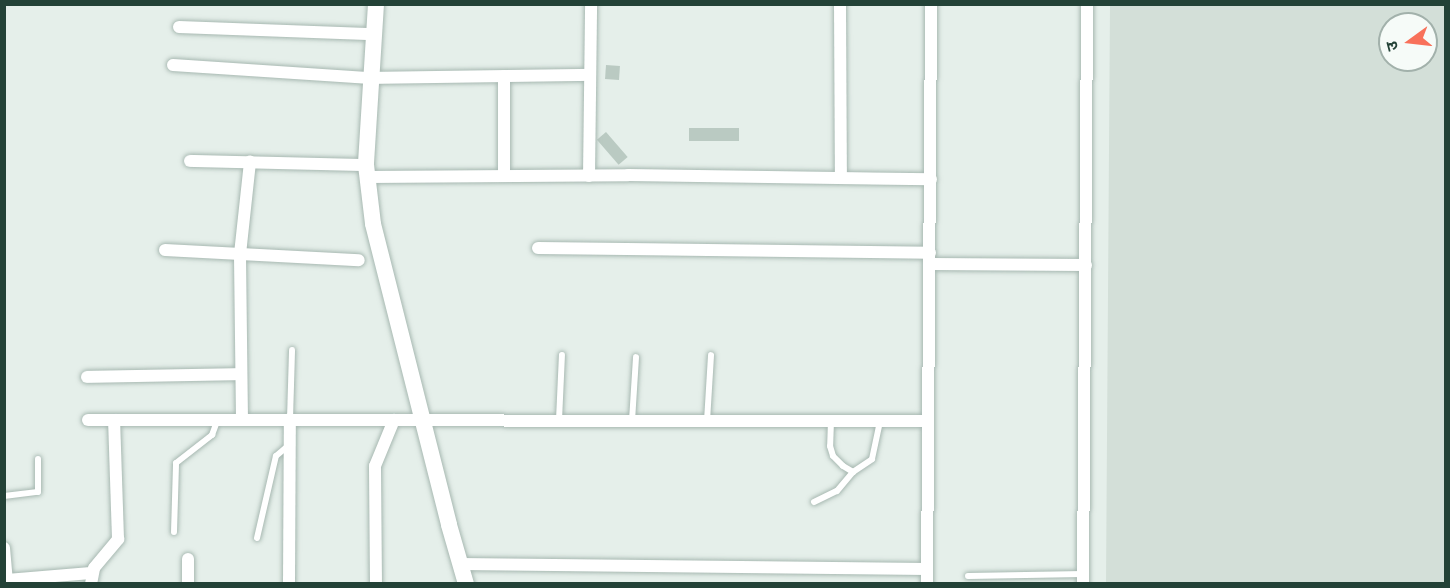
<!DOCTYPE html>
<html>
<head>
<meta charset="utf-8">
<style>
	body { margin:0 }
	#map { position:relative; width:1450px; height:588px; overflow:hidden; background:#e5efea; font-family:Figtree,"Noto Sans Devanagari",sans-serif }
	div>[style] { position:absolute }
	[style*='--x'] { left:calc(var(--x)*1px); top:calc(var(--y)*1px); width:calc(var(--w)*1px); rotate:calc(var(--a)*1deg) }
	.built>* { inset:0; background:#d3dfd8 }
	.building>* { inset:0; background:#bacac2; transform-origin:0 0 }
	.roads { filter:drop-shadow(0 0 2px #a7b8b1) drop-shadow(0 0 2px #a7b8b1) }
	.service>* { height:6px; margin:-3px; padding:0 3px; transform-origin:3px; border-radius:3px; background:#fff }
	.minor>* { height:12px; margin:-6px; padding:0 6px; transform-origin:6px; border-radius:6px; background:#fff }
	.secondary>* { height:16px; margin:-8px; padding:0 8px; transform-origin:8px; border-radius:8px; background:#fff }
	span { translate:-50% -50%; white-space:nowrap; text-align:center; line-height:1.15; -webkit-text-stroke:6px #f6fbf8; paint-order:stroke }
	.frame { position:absolute; inset:0; border:6px solid #234237; pointer-events:none }
	.north { position:absolute; left:1378px; top:12px; width:60px; height:60px; box-sizing:border-box; background:#f6fbf8; border:2px solid #a2b1ab; border-radius:50%; rotate:255deg; font-size:16px; font-weight:700; line-height:24px; text-align:center; color:#234237 }
	.north::after { content:''; display:block; margin:auto; width:21px; height:27px; background:#f8715a; clip-path:polygon(50% 0,100% 100%,50% 72%,0 100%) }
</style>
</head>
<body>
<div id="map">
	<div class="built">
		<div style="clip-path:polygon(evenodd,1110px 5px,1445px 5px,1445px 583px,1106px 583px,1110px 5px,1390px 24px,1426px 24px,1426px 60px,1390px 60px,1390px 24px)"></div>
	</div>
	<div class="building">
		<div style="left:606px;top:65px;width:14px;height:14px;rotate:4deg"></div>
		<div style="left:689px;top:128px;width:50px;height:13px"></div>
		<div style="left:606px;top:132px;width:33px;height:12px;rotate:49deg"></div>
	</div>
	<div class="roads">
		<div class="service">
			<div style="--x:290;--y:419;--w:69;--a:-88.3"></div>
			<div style="--x:559;--y:420;--w:65;--a:-87.4"></div>
			<div style="--x:632;--y:421;--w:64;--a:-86.4"></div>
			<div style="--x:707;--y:421;--w:66;--a:-86.5"></div>
			<div style="--x:831;--y:421;--w:25;--a:92"></div>
			<div style="--x:830;--y:446;--w:10;--a:73"></div>
			<div style="--x:833;--y:456;--w:14;--a:45"></div>
			<div style="--x:843;--y:466;--w:12;--a:31"></div>
			<div style="--x:4;--y:496;--w:34;--a:-7"></div>
			<div style="--x:38;--y:492;--w:33;--a:-90"></div>
			<div style="--x:814;--y:502;--w:25;--a:-26"></div>
			<div style="--x:837;--y:491;--w:25;--a:-50"></div>
			<div style="--x:853;--y:472;--w:23;--a:-34"></div>
			<div style="--x:872;--y:459;--w:39;--a:-78"></div>
			<div style="--x:174;--y:532;--w:69;--a:-88.3"></div>
			<div style="--x:176;--y:463;--w:46;--a:-37.9"></div>
			<div style="--x:212;--y:435;--w:15;--a:-70"></div>
			<div style="--x:257;--y:538;--w:84;--a:-77"></div>
			<div style="--x:276;--y:456;--w:17;--a:-40"></div>
			<div style="--x:968;--y:576;--w:115;--a:-1"></div>
		</div>
		<div class="minor">
			<div style="--x:840;--y:4;--w:174;--a:89.7"></div>
			<div style="--x:179;--y:27;--w:195;--a:2.1"></div>
			<div style="--x:173;--y:65;--w:198;--a:3.8"></div>
			<div style="--x:371;--y:78;--w:219;--a:-0.8"></div>
			<div style="--x:504;--y:76;--w:100;--a:90"></div>
			<div style="--x:190;--y:161;--w:176;--a:1.3"></div>
			<div style="--x:589;--y:176;--w:172;--a:-89.3"></div>
			<div style="--x:367;--y:177;--w:261;--a:-0.4"></div>
			<div style="--x:628;--y:175;--w:303;--a:0.8"></div>
			<div style="--x:538;--y:248;--w:392;--a:0.7"></div>
			<div style="--x:165;--y:250;--w:194;--a:3"></div>
			<div style="--x:930;--y:264;--w:156;--a:0.4"></div>
			<div style="--x:87;--y:377;--w:154;--a:-1.1"></div>
			<div style="--x:88;--y:420;--w:839;--a:0.07"></div>
			<div style="--x:242;--y:420;--w:166;--a:-90.7"></div>
			<div style="--x:240;--y:254;--w:93;--a:-83.8"></div>
			<div style="--x:4;--y:548;--w:32;--a:85"></div>
			<div style="--x:7;--y:580;--w:84;--a:-4.8"></div>
			<div style="--x:188;--y:559;--w:25;--a:90"></div>
			<div style="--x:460;--y:564;--w:467;--a:0.6"></div>
			<div style="--x:91;--y:584;--w:16;--a:-79"></div>
			<div style="--x:94;--y:568;--w:38;--a:-50"></div>
			<div style="--x:118;--y:539;--w:119;--a:-91.9"></div>
			<div style="--x:289;--y:584;--w:165;--a:-89.7"></div>
			<div style="--x:376;--y:584;--w:118;--a:-90.5"></div>
			<div style="--x:375;--y:466;--w:50;--a:-67.6"></div>
			<div style="--x:927;--y:584;--w:580;--a:-89.6"></div>
			<div style="--x:1083;--y:584;--w:580;--a:-89.6"></div>
		</div>
		<div class="secondary">
			<div style="--x:376;--y:4;--w:161;--a:93.6"></div>
			<div style="--x:366;--y:165;--w:59;--a:83.2"></div>
			<div style="--x:373;--y:224;--w:310;--a:75.8"></div>
			<div style="--x:449;--y:525;--w:61;--a:73.9"></div>
		</div>
	</div>
	<div class="frame"></div>
	<div class="north">उ</div>
</div>
</body>
</html>
